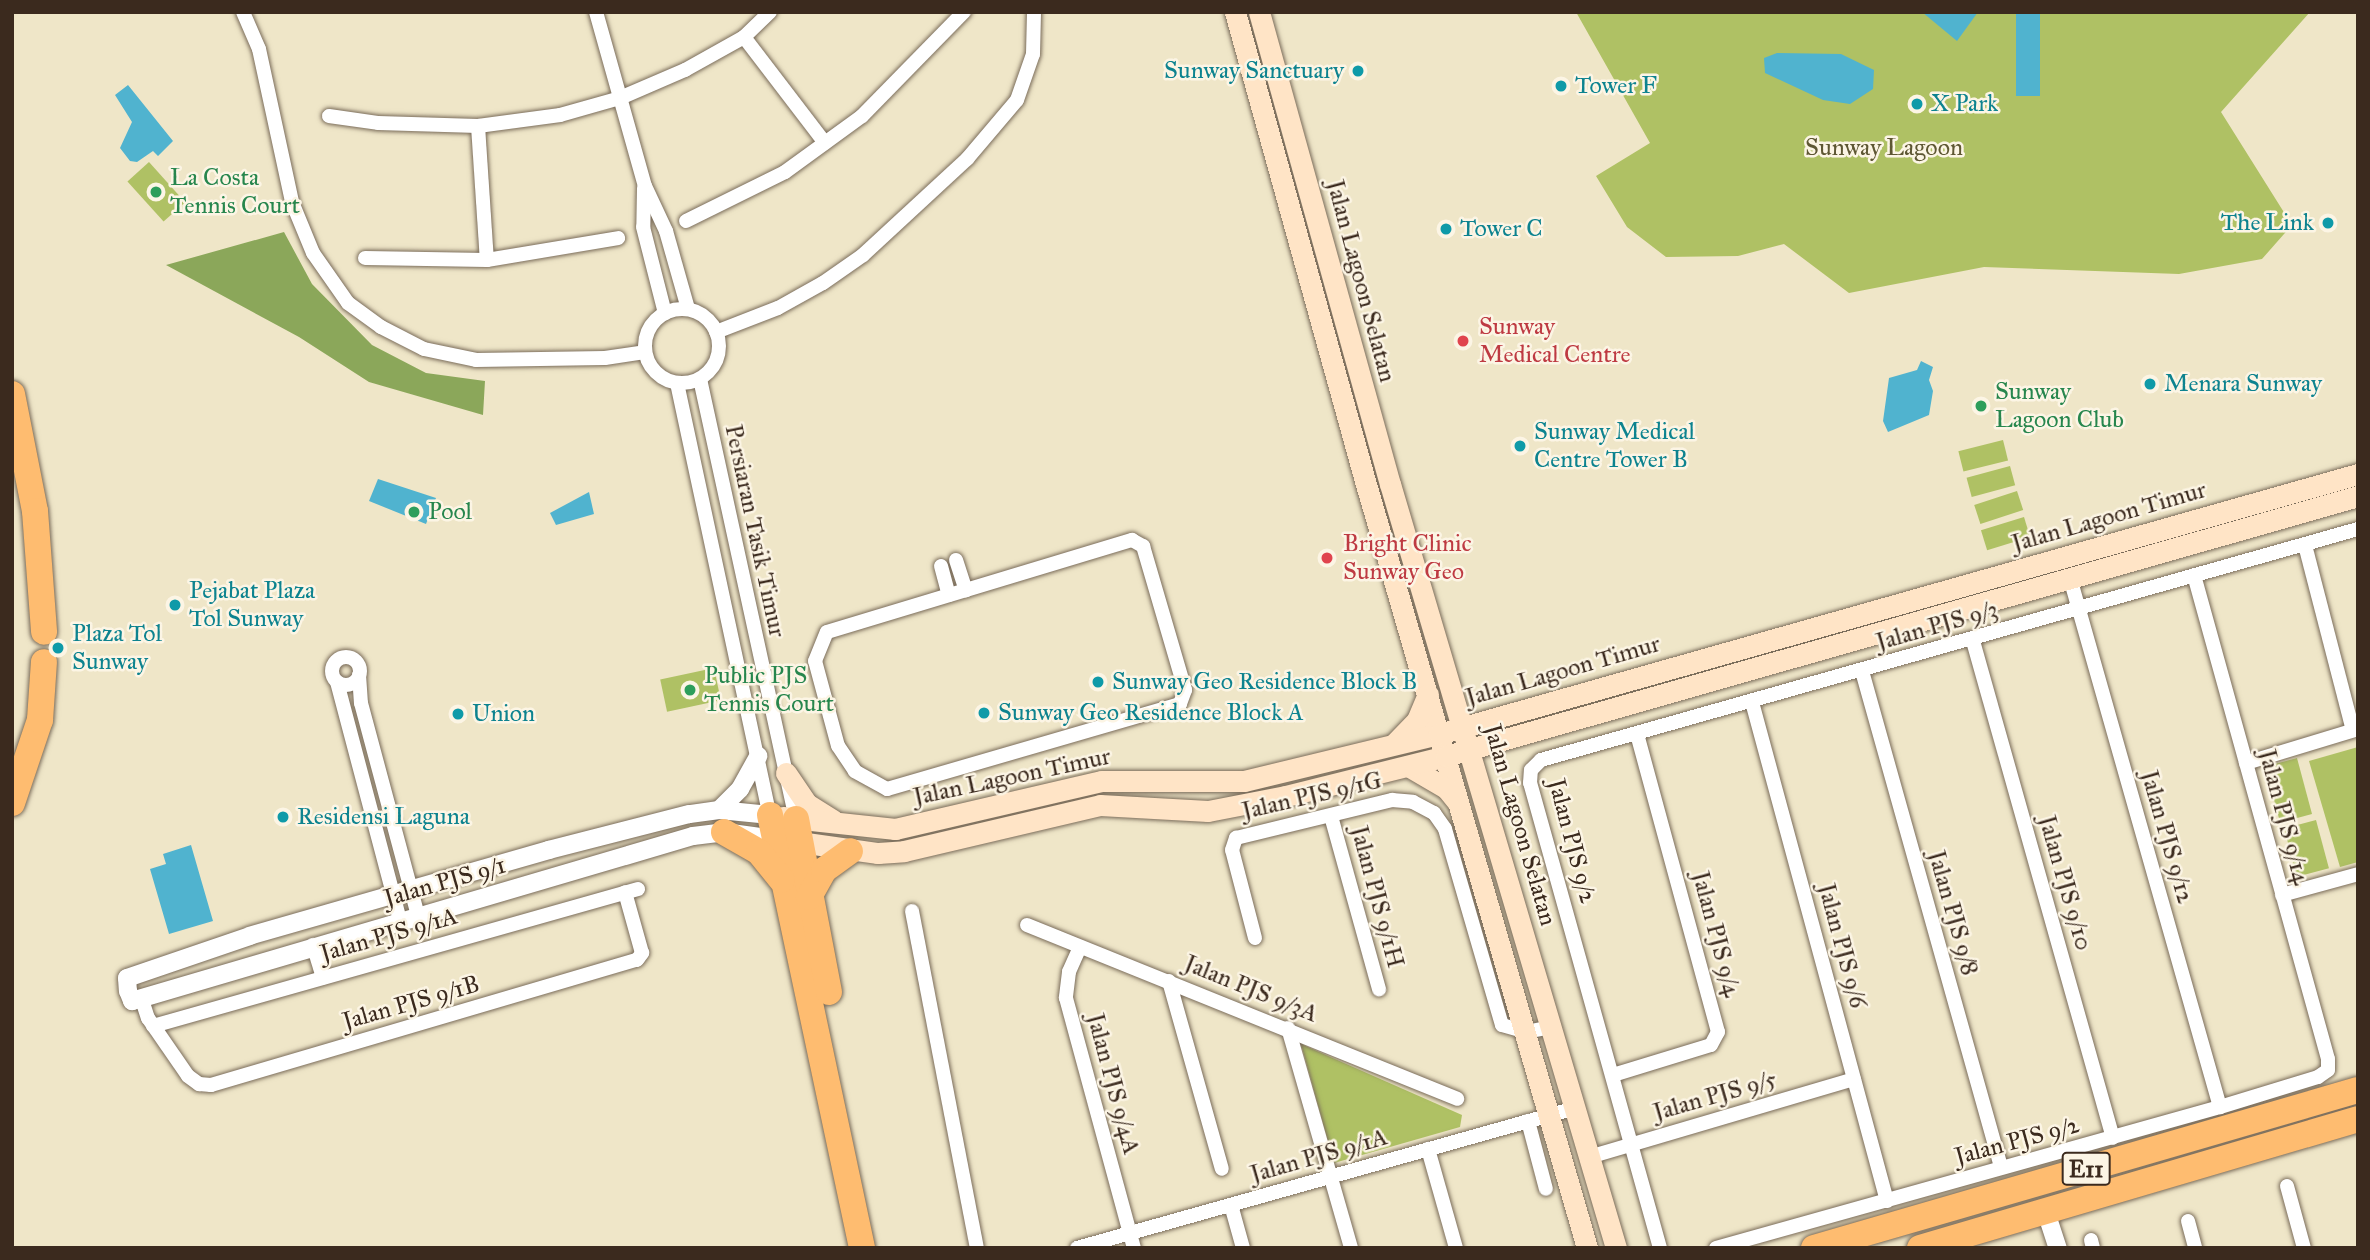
<!DOCTYPE html>
<html>
<head>
<meta charset="utf-8">
<style>
	body { margin:0 }
	#map { position:relative; width:2370px; height:1260px; overflow:hidden; background:#efe6c8; font-family:"IM FELL Great Primer",serif }
	div>[style] { position:absolute }
	[style*='--x'] { left:calc(var(--x)*1px); top:calc(var(--y)*1px); width:calc(var(--w)*1px); rotate:calc(var(--a)*1deg) }
	.green>* { inset:0; background:#afc164; transform-origin:0 0 }
	.forest>* { inset:0; background:#8ba75a }
	.water>* { inset:0; background:#50b3cf; transform-origin:0 0 }
	.roads { filter:drop-shadow(0 0 2px #7a6c5a) drop-shadow(0 0 2px #7a6c5a) }
	.minor>* { height:14px; margin:-7px; padding:0 7px; transform-origin:7px; border-radius:7px; background:#fff }
	.minor>.ring { margin:-7px; padding:0; box-sizing:content-box; background:none; border:14px solid #fff; border-radius:50% }
	.tertiary>* { height:18px; margin:-9px; padding:0 9px; transform-origin:9px; border-radius:9px; background:#fff }
	.secondary>* { height:21px; margin:-10.5px; padding:0 10.5px; transform-origin:10.5px; border-radius:10.5px; background:#ffe4c6 }
	.motorway>* { height:26px; margin:-13px; padding:0 13px; transform-origin:13px; border-radius:13px; background:#febc70 }
	.dots>* { width:19px; height:19px; translate:-50% -50%; box-sizing:border-box; border:4px solid #fcf5e5; border-radius:50% }
	span { translate:-50% -50%; white-space:nowrap; text-align:center; line-height:1.15; -webkit-text-stroke:5px #fcf5e5; paint-order:stroke }
	.shield-label span { padding:2px 5px; background:#fcf5e5; border:2px solid; border-radius:5px; -webkit-text-stroke-width:0 }
	.shield-label { font-size:23px; color:#3b2a1e; font-weight:700 }
	.culture-label { font-size:24px; color:#0d838f }
	.right { translate:-100% -50%; text-align:right }
	.left { translate:0 -50%; text-align:left }
	.park-label { font-size:24px; color:#5e5733 }
	.leisure-label { font-size:24px; color:#27864d }
	.street-label { font-size:24px; color:#3b2a1e }
	.health-label { font-size:24px; color:#be3a42 }
	.frame { position:absolute; inset:0; border:14px solid #3b2a1e; pointer-events:none }
</style>
</head>
<body>
<div id="map">
	<div class="green">
		<div style="clip-path:polygon(1576px 12px,2310px 12px,2221px 112px,2292px 225px,2262px 259px,2179px 274px,1984px 267px,1849px 293px,1784px 244px,1738px 256px,1666px 257px,1627px 227px,1596px 176px,1650px 143px)"></div>
		<div style="left:149px;top:162px;width:54px;height:29px;rotate:48deg"></div>
		<div style="left:2003px;top:440px;width:21px;height:46px;rotate:76deg"></div>
		<div style="left:2010px;top:466px;width:20px;height:45px;rotate:75deg"></div>
		<div style="left:2017px;top:491px;width:20px;height:45px;rotate:72deg"></div>
		<div style="left:2024px;top:517px;width:21px;height:45px;rotate:73deg"></div>
		<div style="left:714px;top:668px;width:33px;height:55px;rotate:78deg"></div>
		<div style="clip-path:polygon(2358px 747px,2358px 862px,2340px 867px,2309px 761px)"></div>
		<div style="left:2297px;top:758px;width:58px;height:33px;rotate:75deg"></div>
		<div style="left:2316px;top:820px;width:50px;height:33px;rotate:75deg"></div>
		<div style="clip-path:polygon(1301px 1044px,1462px 1115px,1460px 1127px,1334px 1163px)"></div>
	</div>
	<div class="forest">
		<div style="clip-path:polygon(284px 232px,312px 284px,372px 345px,426px 373px,485px 381px,483px 415px,369px 382px,299px 337px,166px 265px)"></div>
	</div>
	<div class="water">
		<div style="clip-path:polygon(1922px 12px,1978px 12px,1957px 41px)"></div>
		<div style="left:2016px;top:12px;width:24px;height:84px"></div>
		<div style="clip-path:polygon(1777px 53px,1841px 54px,1874px 70px,1873px 89px,1850px 104px,1823px 100px,1765px 73px,1764px 58px)"></div>
		<div style="clip-path:polygon(128px 85px,173px 141px,158px 156px,153px 151px,137px 162px,130px 161px,120px 148px,132px 122px,115px 95px)"></div>
		<div style="clip-path:polygon(1921px 361px,1933px 367px,1929px 380px,1933px 391px,1929px 415px,1888px 432px,1883px 421px,1889px 378px,1917px 370px)"></div>
		<div style="clip-path:polygon(378px 479px,436px 498px,426px 524px,369px 501px)"></div>
		<div style="clip-path:polygon(589px 492px,594px 514px,556px 525px,550px 513px)"></div>
		<div style="clip-path:polygon(191px 845px,213px 921px,169px 934px,150px 869px,166px 864px,163px 854px)"></div>
	</div>
	<div class="roads">
		<div class="minor">
			<div style="--x:243;--y:12;--w:40;--a:66.6"></div>
			<div style="--x:259;--y:49;--w:157;--a:77.8"></div>
			<div style="--x:292;--y:202;--w:55;--a:67.6"></div>
			<div style="--x:313;--y:253;--w:61;--a:55"></div>
			<div style="--x:348;--y:303;--w:41;--a:36"></div>
			<div style="--x:381;--y:327;--w:48;--a:27.1"></div>
			<div style="--x:424;--y:349;--w:53;--a:11.9"></div>
			<div style="--x:476;--y:360;--w:129;--a:-0.9"></div>
			<div style="--x:605;--y:358;--w:40;--a:-8.5"></div>
			<div style="--x:596;--y:12;--w:181;--a:74.3"></div>
			<div style="--x:645;--y:186;--w:50;--a:65"></div>
			<div style="--x:666;--y:231;--w:81;--a:74.2"></div>
			<div style="--x:744;--y:37;--w:133;--a:52.6"></div>
			<div style="--x:329;--y:116;--w:49;--a:8.1"></div>
			<div style="--x:378;--y:123;--w:100;--a:1.7"></div>
			<div style="--x:478;--y:126;--w:83;--a:-7.6"></div>
			<div style="--x:560;--y:115;--w:62;--a:-15.8"></div>
			<div style="--x:620;--y:98;--w:71;--a:-23.3"></div>
			<div style="--x:685;--y:70;--w:68;--a:-29.2"></div>
			<div style="--x:744;--y:37;--w:36;--a:-44"></div>
			<div style="--x:478;--y:126;--w:134;--a:86.2"></div>
			<div style="--x:644;--y:188;--w:39;--a:91"></div>
			<div style="--x:643;--y:227;--w:89;--a:75.7"></div>
			<div style="--x:686;--y:221;--w:110;--a:-26.3"></div>
			<div style="--x:785;--y:172;--w:95;--a:-36"></div>
			<div style="--x:862;--y:116;--w:146;--a:-45.6"></div>
			<div style="--x:365;--y:258;--w:122;--a:0.9"></div>
			<div style="--x:487;--y:260;--w:133;--a:-9.5"></div>
			<div class="ring" style="left:645px;top:309px;width:60px;height:60px"></div>
			<div style="--x:716;--y:332;--w:66;--a:-21.2"></div>
			<div style="--x:778;--y:308;--w:51;--a:-29.1"></div>
			<div style="--x:823;--y:283;--w:49;--a:-35"></div>
			<div style="--x:863;--y:255;--w:142;--a:-42.7"></div>
			<div style="--x:967;--y:159;--w:77;--a:-49.7"></div>
			<div style="--x:1017;--y:100;--w:49;--a:-70.8"></div>
			<div style="--x:1033;--y:54;--w:42;--a:-88.6"></div>
			<div style="--x:700;--y:379;--w:450;--a:77.7"></div>
			<div style="--x:677;--y:383;--w:442;--a:77.9"></div>
			<div style="--x:1132;--y:540;--w:13;--a:29"></div>
			<div style="--x:1143;--y:546;--w:150;--a:73.7"></div>
			<div style="--x:1185;--y:690;--w:15;--a:110"></div>
			<div style="--x:1180;--y:704;--w:305;--a:163.8"></div>
			<div style="--x:887;--y:789;--w:37;--a:-151"></div>
			<div style="--x:855;--y:771;--w:30;--a:-124"></div>
			<div style="--x:838;--y:746;--w:88;--a:-105.1"></div>
			<div style="--x:815;--y:661;--w:31;--a:-68"></div>
			<div style="--x:827;--y:632;--w:319;--a:-16.8"></div>
			<div style="--x:2305;--y:545;--w:191;--a:75.5"></div>
			<div style="--x:956;--y:560;--w:32;--a:72"></div>
			<div style="--x:941;--y:566;--w:30;--a:75"></div>
			<div style="--x:2070;--y:578;--w:550;--a:74.17"></div>
			<div style="--x:1973;--y:641;--w:516;--a:74.27"></div>
			<div class="ring" style="left:332px;top:657px;width:14px;height:14px"></div>
			<div style="--x:1862;--y:671;--w:515;--a:74.34"></div>
			<div style="--x:359;--y:675;--w:28;--a:86"></div>
			<div style="--x:361;--y:703;--w:220;--a:75"></div>
			<div style="--x:337;--y:682;--w:247;--a:75.2"></div>
			<div style="--x:1752;--y:702;--w:517;--a:74.86"></div>
			<div style="--x:2246;--y:763;--w:117;--a:-16.9"></div>
			<div style="--x:1331;--y:816;--w:180;--a:74.5"></div>
			<div style="--x:2282;--y:895;--w:79;--a:-15.4"></div>
			<div style="--x:912;--y:911;--w:343;--a:79.1"></div>
			<div style="--x:1027;--y:925;--w:464;--a:22"></div>
			<div style="--x:1255;--y:938;--w:91;--a:-104.6"></div>
			<div style="--x:1232;--y:850;--w:13;--a:-72"></div>
			<div style="--x:1236;--y:838;--w:161;--a:-13.7"></div>
			<div style="--x:1392;--y:800;--w:21;--a:5"></div>
			<div style="--x:1413;--y:802;--w:24;--a:28"></div>
			<div style="--x:1434;--y:813;--w:19;--a:55"></div>
			<div style="--x:1445;--y:829;--w:204;--a:73.8"></div>
			<div style="--x:1502;--y:1025;--w:25;--a:16"></div>
			<div style="--x:1526;--y:1032;--w:25;--a:-11"></div>
			<div style="--x:313;--y:945;--w:34;--a:73"></div>
			<div style="--x:1080;--y:947;--w:27;--a:114"></div>
			<div style="--x:1069;--y:972;--w:26;--a:97"></div>
			<div style="--x:1066;--y:998;--w:259;--a:74.8"></div>
			<div style="--x:1169;--y:981;--w:195;--a:74.3"></div>
			<div style="--x:146;--y:996;--w:8;--a:113"></div>
			<div style="--x:143;--y:1003;--w:16;--a:72"></div>
			<div style="--x:148;--y:1018;--w:70;--a:55.4"></div>
			<div style="--x:188;--y:1076;--w:14;--a:36"></div>
			<div style="--x:199;--y:1084;--w:12;--a:5"></div>
			<div style="--x:211;--y:1085;--w:444;--a:-16.4"></div>
			<div style="--x:637;--y:960;--w:9;--a:-54"></div>
			<div style="--x:642;--y:953;--w:63;--a:-105.6"></div>
			<div style="--x:153;--y:1026;--w:504;--a:-15.77"></div>
			<div style="--x:1288;--y:1028;--w:229;--a:74"></div>
			<div style="--x:1613;--y:1075;--w:102;--a:-17"></div>
			<div style="--x:1711;--y:1045;--w:15;--a:-62"></div>
			<div style="--x:1718;--y:1032;--w:309;--a:-105.2"></div>
			<div style="--x:1528;--y:1121;--w:70;--a:75.2"></div>
			<div style="--x:1428;--y:1149;--w:103;--a:74.2"></div>
			<div style="--x:1589;--y:1157;--w:276;--a:-16.4"></div>
			<div style="--x:2287;--y:1186;--w:64;--a:74.7"></div>
			<div style="--x:1231;--y:1205;--w:45;--a:74.4"></div>
			<div style="--x:2188;--y:1221;--w:28;--a:75"></div>
			<div style="--x:2091;--y:1240;--w:8;--a:76"></div>
			<div style="--x:1077;--y:1248;--w:517;--a:-15.7"></div>
			<div style="--x:1660;--y:1248;--w:483;--a:-105.6"></div>
			<div style="--x:1530;--y:783;--w:13;--a:-86"></div>
			<div style="--x:1531;--y:770;--w:14;--a:-45"></div>
			<div style="--x:1541;--y:760;--w:849;--a:-15.79"></div>
			<div style="--x:1716;--y:1248;--w:523;--a:-15.63"></div>
			<div style="--x:2220;--y:1107;--w:102;--a:-17"></div>
			<div style="--x:2318;--y:1077;--w:12;--a:-35"></div>
			<div style="--x:2328;--y:1070;--w:11;--a:-90"></div>
			<div style="--x:2328;--y:1059;--w:502;--a:-105.48"></div>
		</div>
		<div class="tertiary">
			<div style="--x:719;--y:810;--w:30;--a:-45"></div>
			<div style="--x:740;--y:789;--w:38;--a:-61"></div>
			<div style="--x:770;--y:815;--w:51;--a:-174.4"></div>
			<div style="--x:719;--y:810;--w:30;--a:172"></div>
			<div style="--x:689;--y:814;--w:145;--a:165.6"></div>
			<div style="--x:549;--y:850;--w:311;--a:164"></div>
			<div style="--x:250;--y:936;--w:130;--a:161.1"></div>
			<div style="--x:127;--y:978;--w:13;--a:86"></div>
			<div style="--x:128;--y:991;--w:11;--a:68"></div>
			<div style="--x:132;--y:1001;--w:585;--a:-16.39"></div>
			<div style="--x:693;--y:836;--w:31;--a:-7"></div>
			<div style="--x:724;--y:832;--w:51;--a:7.8"></div>
			<div style="--x:2046;--y:1212;--w:38;--a:72"></div>
		</div>
		<div class="secondary">
			<div style="--x:1235;--y:12;--w:497;--a:74.5"></div>
			<div style="--x:1368;--y:491;--w:788;--a:73.86"></div>
			<div style="--x:1259;--y:12;--w:490;--a:74.5"></div>
			<div style="--x:1390;--y:484;--w:797;--a:73.52"></div>
			<div style="--x:1395;--y:743;--w:32;--a:-46"></div>
			<div style="--x:1417;--y:720;--w:28;--a:-67"></div>
			<div style="--x:1408;--y:766;--w:44;--a:30.1"></div>
			<div style="--x:1446;--y:788;--w:19;--a:51"></div>
			<div style="--x:786;--y:773;--w:37;--a:56"></div>
			<div style="--x:807;--y:804;--w:31;--a:32"></div>
			<div style="--x:783;--y:817;--w:113;--a:6.1"></div>
			<div style="--x:895;--y:829;--w:212;--a:-13.1"></div>
			<div style="--x:1102;--y:781;--w:142;--a:0"></div>
			<div style="--x:1244;--y:781;--w:201;--a:-13.6"></div>
			<div style="--x:1439;--y:734;--w:955;--a:-15.8"></div>
			<div style="--x:785;--y:840;--w:94;--a:8"></div>
			<div style="--x:878;--y:853;--w:26;--a:-4"></div>
			<div style="--x:904;--y:851;--w:201;--a:-13.2"></div>
			<div style="--x:1100;--y:805;--w:108;--a:3.2"></div>
			<div style="--x:1208;--y:811;--w:79;--a:-10.9"></div>
			<div style="--x:1286;--y:796;--w:165;--a:-14"></div>
			<div style="--x:1446;--y:756;--w:948;--a:-15.91"></div>
		</div>
		<div class="motorway">
			<div style="--x:12;--y:394;--w:119;--a:78.9"></div>
			<div style="--x:35;--y:511;--w:121;--a:85.7"></div>
			<div style="--x:12;--y:803;--w:88;--a:-71.4"></div>
			<div style="--x:40;--y:720;--w:58;--a:-86.1"></div>
			<div style="--x:770;--y:815;--w:443;--a:78"></div>
			<div style="--x:796;--y:819;--w:176;--a:79.2"></div>
			<div style="--x:724;--y:832;--w:40;--a:29.7"></div>
			<div style="--x:759;--y:852;--w:36;--a:51"></div>
			<div style="--x:809;--y:897;--w:31;--a:-61"></div>
			<div style="--x:824;--y:870;--w:32;--a:-36"></div>
			<div style="--x:1814;--y:1248;--w:566;--a:-16.2"></div>
			<div style="--x:1920;--y:1248;--w:457;--a:-16.4"></div>
		</div>
	</div>
	<div class="dots">
		<div style="left:1358px;top:71px;background:#0f9aa8"></div>
		<div style="left:1561px;top:86px;background:#0f9aa8"></div>
		<div style="left:1917px;top:104px;background:#0f9aa8"></div>
		<div style="left:156px;top:192px;background:#2e9e5b"></div>
		<div style="left:2328px;top:223px;background:#0f9aa8"></div>
		<div style="left:1446px;top:229px;background:#0f9aa8"></div>
		<div style="left:1463px;top:341px;background:#e0444e"></div>
		<div style="left:2150px;top:384px;background:#0f9aa8"></div>
		<div style="left:1981px;top:406px;background:#2e9e5b"></div>
		<div style="left:1520px;top:446px;background:#0f9aa8"></div>
		<div style="left:414px;top:512px;background:#2e9e5b"></div>
		<div style="left:1327px;top:558px;background:#e0444e"></div>
		<div style="left:175px;top:605px;background:#0f9aa8"></div>
		<div style="left:58px;top:648px;background:#0f9aa8"></div>
		<div style="left:1098px;top:682px;background:#0f9aa8"></div>
		<div style="left:690px;top:690px;background:#2e9e5b"></div>
		<div style="left:984px;top:713px;background:#0f9aa8"></div>
		<div style="left:458px;top:714px;background:#0f9aa8"></div>
		<div style="left:283px;top:817px;background:#0f9aa8"></div>
	</div>
	<div class="shield-label">
		<span style="left:2086px;top:1169px">E11</span>
	</div>
	<div class="culture-label">
		<span class="right" style="left:1344px;top:71px">Sunway Sanctuary</span>
		<span class="left" style="left:1575px;top:86px">Tower F</span>
		<span class="left" style="left:1931px;top:104px">X Park</span>
		<span class="right" style="left:2314px;top:223px">The Link</span>
		<span class="left" style="left:1460px;top:229px">Tower C</span>
		<span class="left" style="left:2164px;top:384px">Menara Sunway</span>
		<span class="left" style="left:1534px;top:446px">Sunway Medical<br>Centre Tower B</span>
		<span class="left" style="left:189px;top:605px">Pejabat Plaza<br>Tol Sunway</span>
		<span class="left" style="left:72px;top:648px">Plaza Tol<br>Sunway</span>
		<span class="left" style="left:1112px;top:682px">Sunway Geo Residence Block B</span>
		<span class="left" style="left:998px;top:713px">Sunway Geo Residence Block A</span>
		<span class="left" style="left:472px;top:714px">Union</span>
		<span class="left" style="left:297px;top:817px">Residensi Laguna</span>
	</div>
	<div class="park-label">
		<span style="left:1884px;top:148px">Sunway Lagoon</span>
	</div>
	<div class="leisure-label">
		<span class="left" style="left:170px;top:192px">La Costa<br>Tennis Court</span>
		<span class="left" style="left:1995px;top:406px">Sunway<br>Lagoon Club</span>
		<span class="left" style="left:428px;top:512px">Pool</span>
		<span class="left" style="left:704px;top:690px">Public PJS<br>Tennis Court</span>
	</div>
	<div class="street-label">
		<span style="left:1361px;top:281px;rotate:75deg">Jalan Lagoon Selatan</span>
		<span style="left:2109px;top:517px;rotate:-16deg">Jalan Lagoon Timur</span>
		<span style="left:755px;top:531px;rotate:78deg">Persiaran Tasik Timur</span>
		<span style="left:1937px;top:626px;rotate:-16deg">Jalan PJS 9/3</span>
		<span style="left:1563px;top:671px;rotate:-16deg">Jalan Lagoon Timur</span>
		<span style="left:1012px;top:777px;rotate:-12deg">Jalan Lagoon Timur</span>
		<span style="left:1312px;top:796px;rotate:-13deg">Jalan PJS 9/1G</span>
		<span style="left:2284px;top:817px;rotate:75deg">Jalan PJS 9/14</span>
		<span style="left:1520px;top:825px;rotate:74deg">Jalan Lagoon Selatan</span>
		<span style="left:2167px;top:837px;rotate:74deg">Jalan PJS 9/12</span>
		<span style="left:1572px;top:841px;rotate:75deg">Jalan PJS 9/2</span>
		<span style="left:445px;top:882px;rotate:-16deg">Jalan PJS 9/1</span>
		<span style="left:2065px;top:883px;rotate:74deg">Jalan PJS 9/10</span>
		<span style="left:1377px;top:897px;rotate:75deg">Jalan PJS 9/1H</span>
		<span style="left:1953px;top:913px;rotate:74deg">Jalan PJS 9/8</span>
		<span style="left:1716px;top:934px;rotate:75deg">Jalan PJS 9/4</span>
		<span style="left:389px;top:935px;rotate:-16deg">Jalan PJS 9/1A</span>
		<span style="left:1842px;top:946px;rotate:75deg">Jalan PJS 9/6</span>
		<span style="left:1251px;top:989px;rotate:22deg">Jalan PJS 9/3A</span>
		<span style="left:411px;top:1003px;rotate:-16deg">Jalan PJS 9/1B</span>
		<span style="left:1113px;top:1084px;rotate:75deg">Jalan PJS 9/4A</span>
		<span style="left:1715px;top:1096px;rotate:-16deg">Jalan PJS 9/5</span>
		<span style="left:2017px;top:1141px;rotate:-15deg">Jalan PJS 9/2</span>
		<span style="left:1319px;top:1156px;rotate:-16deg">Jalan PJS 9/1A</span>
	</div>
	<div class="health-label">
		<span class="left" style="left:1479px;top:341px">Sunway<br>Medical Centre</span>
		<span class="left" style="left:1343px;top:558px">Bright Clinic<br>Sunway Geo</span>
	</div>
	<div class="frame"></div>
</div>
</body>
</html>
